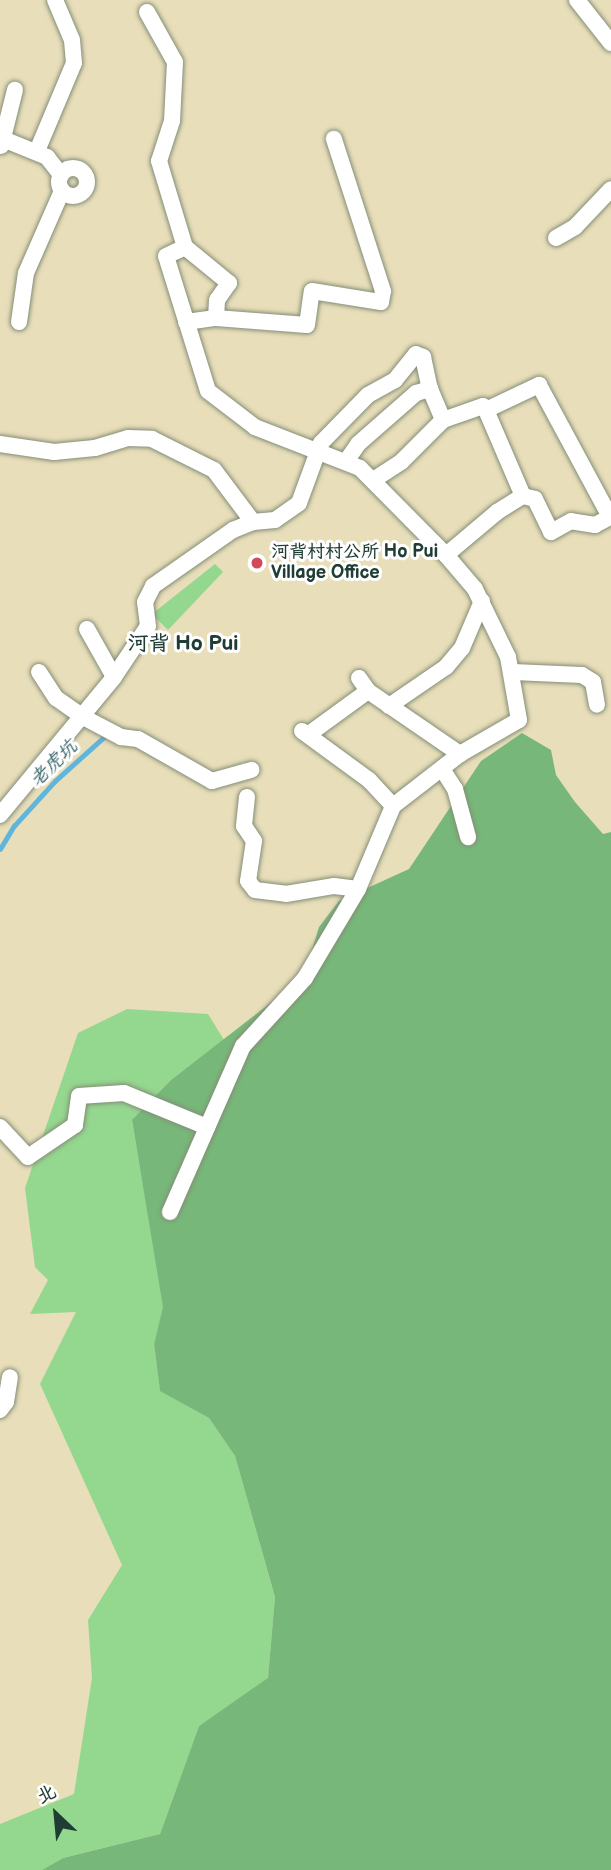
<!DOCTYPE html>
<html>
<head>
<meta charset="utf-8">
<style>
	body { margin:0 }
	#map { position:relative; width:611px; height:1870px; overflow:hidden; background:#e8deba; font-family:"Balsamiq Sans","LXGW WenKai TC",sans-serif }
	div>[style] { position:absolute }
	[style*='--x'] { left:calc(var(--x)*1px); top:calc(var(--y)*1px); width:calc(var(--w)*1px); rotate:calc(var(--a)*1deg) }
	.green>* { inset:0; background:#94d78f }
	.forest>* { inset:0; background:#77b87a }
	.stream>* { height:4.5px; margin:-2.25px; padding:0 2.25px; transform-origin:2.25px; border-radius:2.25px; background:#5fb5dc }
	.roads { filter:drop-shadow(0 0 2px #848e77) drop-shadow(0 0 2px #848e77) }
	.street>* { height:16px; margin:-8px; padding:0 8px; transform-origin:8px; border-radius:8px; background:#fff }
	.street>.ring { margin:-8px; padding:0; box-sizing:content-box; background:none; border:16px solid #fff; border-radius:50% }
	.dots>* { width:19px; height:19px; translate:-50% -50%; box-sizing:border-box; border:4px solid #fff; border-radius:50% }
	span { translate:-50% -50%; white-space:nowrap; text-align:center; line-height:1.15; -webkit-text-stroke:6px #fff; paint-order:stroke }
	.poi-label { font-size:18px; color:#1f3d34; font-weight:700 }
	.left { translate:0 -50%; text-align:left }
	.water-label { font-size:19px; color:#326166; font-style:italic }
	.quarter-label { font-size:21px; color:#1f3d34; font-weight:700 }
	.north { position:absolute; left:21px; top:1779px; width:70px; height:70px; -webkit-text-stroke:5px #fff; paint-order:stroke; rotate:334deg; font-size:19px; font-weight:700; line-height:28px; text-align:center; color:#1f3d34 }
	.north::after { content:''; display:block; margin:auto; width:24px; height:32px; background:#1f3d34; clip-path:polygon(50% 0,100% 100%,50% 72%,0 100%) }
</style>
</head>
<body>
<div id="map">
	<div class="green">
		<div style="clip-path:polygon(215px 564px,223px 572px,168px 630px,152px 614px)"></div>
		<div style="clip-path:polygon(127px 1009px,208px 1014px,224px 1040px,171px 1080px,132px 1121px,164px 1307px,154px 1344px,160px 1390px,209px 1418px,235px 1456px,275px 1597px,268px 1679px,199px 1726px,160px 1834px,63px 1858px,42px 1870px,0 1870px,0 1824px,74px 1794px,92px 1678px,88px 1620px,122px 1565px,40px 1384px,76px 1312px,30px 1314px,48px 1280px,35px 1267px,25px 1188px,78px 1033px)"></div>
	</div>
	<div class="forest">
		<div style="clip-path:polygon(522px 733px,551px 750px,556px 775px,575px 802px,603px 834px,611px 832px,611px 1870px,42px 1870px,63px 1858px,160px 1834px,199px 1726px,268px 1678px,275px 1597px,235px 1456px,209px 1418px,160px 1391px,154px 1344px,163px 1307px,132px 1120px,171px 1080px,304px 977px,319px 927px,339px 901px,409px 869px,481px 761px)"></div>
	</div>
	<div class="stream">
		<div style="--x:0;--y:849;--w:27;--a:-59"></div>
		<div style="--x:14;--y:826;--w:61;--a:-47.7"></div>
		<div style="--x:55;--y:781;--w:67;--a:-42"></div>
	</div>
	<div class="roads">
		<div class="street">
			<div style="--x:577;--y:0;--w:55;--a:51.7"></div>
			<div style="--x:147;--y:12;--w:57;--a:60.8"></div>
			<div style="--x:175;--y:62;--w:59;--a:92.9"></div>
			<div style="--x:172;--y:121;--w:42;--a:108"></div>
			<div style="--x:159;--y:161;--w:90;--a:73.2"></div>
			<div style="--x:185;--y:247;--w:57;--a:39.3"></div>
			<div style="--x:229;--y:283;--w:21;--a:125"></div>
			<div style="--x:217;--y:300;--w:18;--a:93"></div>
			<div style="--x:3;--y:139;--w:48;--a:22.2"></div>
			<div style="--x:47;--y:157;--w:23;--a:52"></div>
			<div style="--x:1;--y:146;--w:58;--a:-76"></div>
			<div style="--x:37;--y:151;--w:95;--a:-67.2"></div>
			<div style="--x:74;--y:63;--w:23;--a:-95"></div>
			<div style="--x:72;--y:40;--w:43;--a:-113"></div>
			<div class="ring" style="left:59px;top:168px;width:12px;height:12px"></div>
			<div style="--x:556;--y:238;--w:22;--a:-30"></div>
			<div style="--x:575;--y:227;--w:52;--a:-46.5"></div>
			<div style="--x:19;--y:322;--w:49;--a:-81.9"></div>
			<div style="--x:26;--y:273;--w:90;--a:-66.3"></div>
			<div style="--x:186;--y:322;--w:30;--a:-8"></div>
			<div style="--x:216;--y:318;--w:91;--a:4.4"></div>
			<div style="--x:307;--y:325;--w:34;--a:-82"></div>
			<div style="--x:312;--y:291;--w:70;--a:9.1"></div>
			<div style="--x:381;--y:302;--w:11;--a:-80"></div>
			<div style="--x:383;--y:291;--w:160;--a:-107.9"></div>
			<div style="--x:443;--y:420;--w:42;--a:-19.3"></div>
			<div style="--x:483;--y:406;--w:5;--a:53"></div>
			<div style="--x:0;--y:444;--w:55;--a:8.4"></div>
			<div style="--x:54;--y:452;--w:41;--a:-5.6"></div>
			<div style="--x:95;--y:448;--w:34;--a:-17"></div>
			<div style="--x:128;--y:438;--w:24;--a:2"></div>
			<div style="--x:152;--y:439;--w:69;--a:26.6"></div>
			<div style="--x:214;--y:470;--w:65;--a:53.1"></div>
			<div style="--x:347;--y:460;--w:19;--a:-55"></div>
			<div style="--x:358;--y:444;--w:77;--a:-41.3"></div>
			<div style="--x:416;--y:393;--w:15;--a:-16"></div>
			<div style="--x:430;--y:389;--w:34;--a:67"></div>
			<div style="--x:443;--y:420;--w:59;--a:135"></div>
			<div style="--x:401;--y:462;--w:33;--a:147"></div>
			<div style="--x:446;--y:555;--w:67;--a:-40.1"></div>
			<div style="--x:497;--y:512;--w:31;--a:-32"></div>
			<div style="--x:523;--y:496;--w:94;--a:-113.3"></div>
			<div style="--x:486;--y:410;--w:59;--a:-25.3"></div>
			<div style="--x:539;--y:385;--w:150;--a:61.7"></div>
			<div style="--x:610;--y:517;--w:17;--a:152"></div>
			<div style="--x:595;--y:525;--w:24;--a:-171"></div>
			<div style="--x:571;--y:521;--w:23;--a:151"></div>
			<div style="--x:551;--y:532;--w:37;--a:-116"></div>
			<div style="--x:535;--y:499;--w:12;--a:-166"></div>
			<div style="--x:87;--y:629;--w:55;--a:60.6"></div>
			<div style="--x:39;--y:672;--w:31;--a:57"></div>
			<div style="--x:56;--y:698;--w:35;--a:35"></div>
			<div style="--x:85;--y:718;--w:41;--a:27.8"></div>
			<div style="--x:121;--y:737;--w:17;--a:7"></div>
			<div style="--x:138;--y:739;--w:85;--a:29.6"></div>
			<div style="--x:212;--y:781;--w:41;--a:-15.8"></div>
			<div style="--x:513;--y:672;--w:69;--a:2.5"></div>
			<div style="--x:582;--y:675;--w:13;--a:32"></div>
			<div style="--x:593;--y:682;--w:23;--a:80"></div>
			<div style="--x:359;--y:678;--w:16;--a:55"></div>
			<div style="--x:368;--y:691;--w:112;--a:34.4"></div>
			<div style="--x:389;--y:706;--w:69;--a:-34.4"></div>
			<div style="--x:446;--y:667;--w:25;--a:-50"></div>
			<div style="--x:462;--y:648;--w:51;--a:-66.9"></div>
			<div style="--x:302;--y:731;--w:83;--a:36.2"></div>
			<div style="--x:369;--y:780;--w:35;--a:47"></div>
			<div style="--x:309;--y:734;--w:73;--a:-36.1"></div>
			<div style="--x:442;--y:769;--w:24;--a:57"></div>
			<div style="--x:455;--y:789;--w:50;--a:74.8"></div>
			<div style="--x:247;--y:797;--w:29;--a:96"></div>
			<div style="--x:244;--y:826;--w:18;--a:56"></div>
			<div style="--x:254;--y:841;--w:40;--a:98.5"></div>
			<div style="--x:248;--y:881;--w:11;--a:52"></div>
			<div style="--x:255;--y:890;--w:31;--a:7"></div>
			<div style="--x:286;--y:894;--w:49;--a:-9.5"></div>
			<div style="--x:334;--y:886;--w:24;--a:7"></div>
			<div style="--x:0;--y:815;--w:179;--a:-50.4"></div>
			<div style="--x:114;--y:677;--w:61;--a:-56.3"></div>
			<div style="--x:148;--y:626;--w:24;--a:-97"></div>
			<div style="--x:145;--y:602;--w:18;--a:-63"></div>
			<div style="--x:153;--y:586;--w:98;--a:-35"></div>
			<div style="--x:233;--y:530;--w:22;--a:-22"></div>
			<div style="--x:253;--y:522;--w:22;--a:-5"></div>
			<div style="--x:275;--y:520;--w:29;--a:-35"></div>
			<div style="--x:299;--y:503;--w:64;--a:-69.9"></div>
			<div style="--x:321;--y:443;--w:67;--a:-45.6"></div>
			<div style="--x:368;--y:395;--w:31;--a:-29"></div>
			<div style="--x:395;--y:380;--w:33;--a:-51"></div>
			<div style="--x:416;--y:354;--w:8;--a:23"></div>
			<div style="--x:423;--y:357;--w:33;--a:78"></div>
			<div style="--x:0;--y:1127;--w:41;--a:47"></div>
			<div style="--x:28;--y:1157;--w:57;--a:-34.2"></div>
			<div style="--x:75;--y:1125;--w:29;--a:-82"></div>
			<div style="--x:79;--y:1096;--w:45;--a:-3.8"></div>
			<div style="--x:124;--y:1093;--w:90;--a:22.3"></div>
			<div style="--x:170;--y:1212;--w:181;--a:-66.3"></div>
			<div style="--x:243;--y:1046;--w:92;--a:-47.6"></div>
			<div style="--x:305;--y:978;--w:104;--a:-59.2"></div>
			<div style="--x:358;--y:889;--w:90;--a:-67.1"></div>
			<div style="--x:393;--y:806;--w:85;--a:-37.8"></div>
			<div style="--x:460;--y:754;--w:68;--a:-30"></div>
			<div style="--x:519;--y:720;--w:64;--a:-99.9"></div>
			<div style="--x:508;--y:657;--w:76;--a:-115.9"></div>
			<div style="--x:475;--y:589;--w:45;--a:-130.5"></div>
			<div style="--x:446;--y:555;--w:122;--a:-134.7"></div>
			<div style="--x:360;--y:468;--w:113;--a:-158.7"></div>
			<div style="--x:255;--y:427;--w:59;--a:-142.5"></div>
			<div style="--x:208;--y:391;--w:141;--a:-107.3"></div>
			<div style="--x:166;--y:256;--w:21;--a:-25"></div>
			<div style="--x:0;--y:1410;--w:10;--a:-53"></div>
			<div style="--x:6;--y:1402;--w:25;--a:-81"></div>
		</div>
	</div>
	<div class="dots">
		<div style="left:257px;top:563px;background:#d1495b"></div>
	</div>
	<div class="poi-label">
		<span class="left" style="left:271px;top:563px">河背村村公所 Ho Pui<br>Village Office</span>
	</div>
	<div class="water-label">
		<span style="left:54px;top:764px;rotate:-44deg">老虎坑</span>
	</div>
	<div class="quarter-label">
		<span style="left:183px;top:644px">河背 Ho Pui</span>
	</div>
	<div class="north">北</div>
</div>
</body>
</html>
